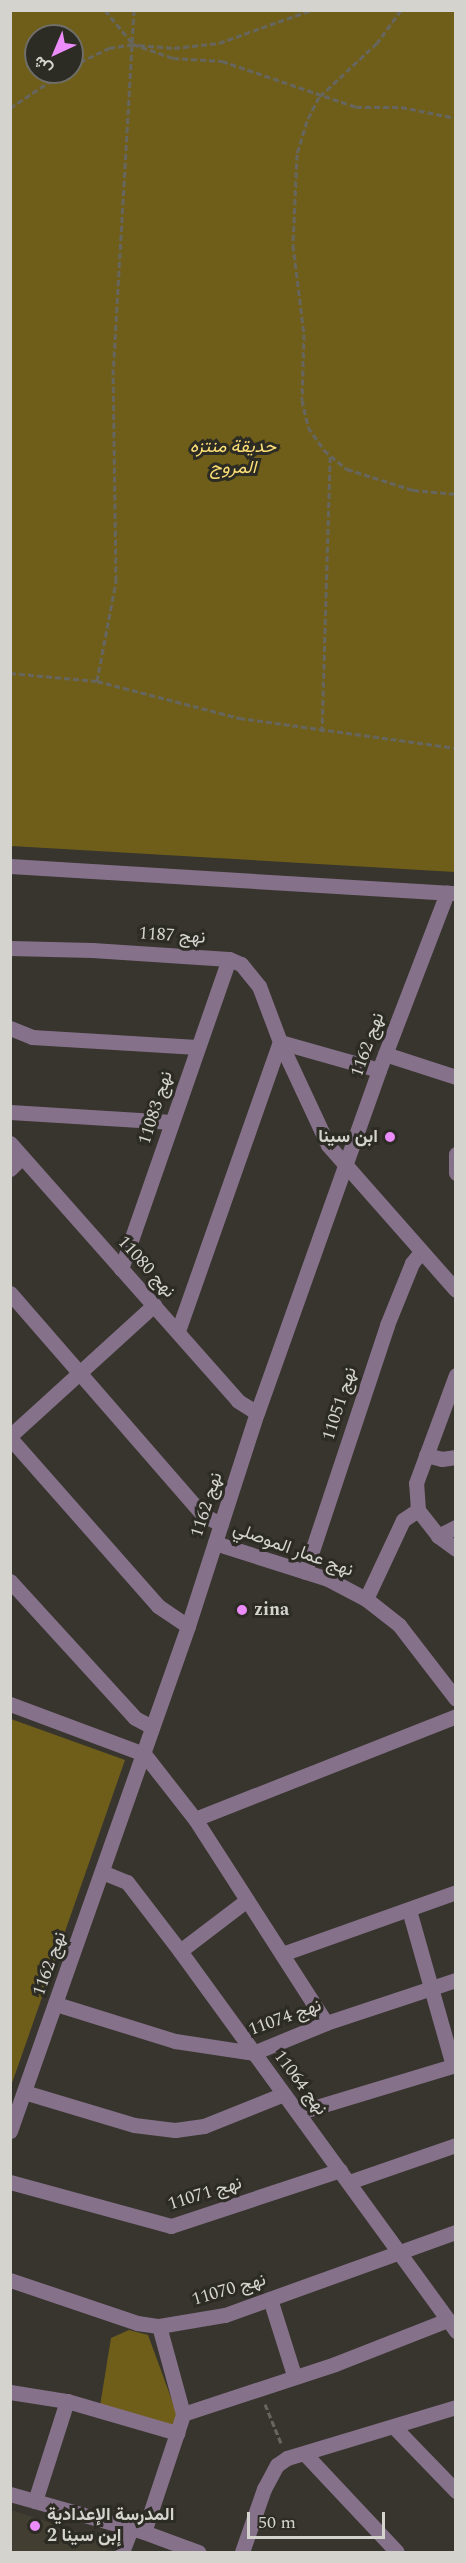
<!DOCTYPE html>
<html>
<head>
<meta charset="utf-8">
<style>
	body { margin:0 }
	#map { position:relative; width:466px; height:2563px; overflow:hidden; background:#37352e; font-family:Spectral,Vazirmatn,serif }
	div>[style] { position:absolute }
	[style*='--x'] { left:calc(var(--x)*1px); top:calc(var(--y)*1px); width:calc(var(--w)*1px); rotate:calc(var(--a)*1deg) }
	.built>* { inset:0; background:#423f32 }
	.green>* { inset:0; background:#6f5e1a }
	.path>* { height:3px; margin-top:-1.5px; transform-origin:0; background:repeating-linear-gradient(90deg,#66655e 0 6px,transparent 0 9px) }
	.minor>* { height:15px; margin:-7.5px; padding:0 7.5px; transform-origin:7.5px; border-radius:7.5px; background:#86718a }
	.dots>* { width:16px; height:16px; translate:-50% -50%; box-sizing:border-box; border:3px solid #2c2b24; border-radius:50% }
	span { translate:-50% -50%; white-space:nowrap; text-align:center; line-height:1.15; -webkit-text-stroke:6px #2c2b24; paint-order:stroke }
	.park-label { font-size:18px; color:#fcdf76; font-style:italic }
	.street-label { font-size:18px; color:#d4d3ce }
	.poi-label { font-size:18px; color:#d4d3ce; font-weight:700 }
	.right { translate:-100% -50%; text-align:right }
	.left { translate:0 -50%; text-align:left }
	.frame { position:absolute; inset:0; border:12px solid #d4d3ce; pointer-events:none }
	.north { position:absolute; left:24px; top:24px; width:60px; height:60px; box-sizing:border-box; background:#2c2b24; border:2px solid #6f6e68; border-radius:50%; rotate:224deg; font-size:16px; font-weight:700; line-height:24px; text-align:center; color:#d4d3ce }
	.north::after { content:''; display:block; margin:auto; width:21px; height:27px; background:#ec8cfb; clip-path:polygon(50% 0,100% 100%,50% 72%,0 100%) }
	.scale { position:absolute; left:247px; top:2512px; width:138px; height:27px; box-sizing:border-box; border:3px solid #d4d3ce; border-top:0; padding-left:8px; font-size:18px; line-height:21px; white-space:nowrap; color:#d4d3ce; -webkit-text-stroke:4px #2c2b24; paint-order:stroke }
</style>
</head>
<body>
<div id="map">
	<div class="built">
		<div style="clip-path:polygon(11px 2510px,110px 2542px,106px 2552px,11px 2552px)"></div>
	</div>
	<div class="green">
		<div style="clip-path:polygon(evenodd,10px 11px,455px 11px,455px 872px,11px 846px,10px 11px,36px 36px,72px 36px,72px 72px,36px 72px,36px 36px)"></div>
		<div style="clip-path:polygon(11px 1719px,125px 1760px,11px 2086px,10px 1719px)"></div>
		<div style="clip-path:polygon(129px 2330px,148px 2335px,177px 2414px,177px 2427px,100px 2406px,111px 2338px)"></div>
	</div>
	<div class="path">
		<div style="--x:105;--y:10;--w:44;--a:50.5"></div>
		<div style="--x:133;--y:44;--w:42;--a:19.3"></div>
		<div style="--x:173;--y:58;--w:49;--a:3.5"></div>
		<div style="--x:222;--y:61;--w:142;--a:18.9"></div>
		<div style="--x:356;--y:107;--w:45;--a:0"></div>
		<div style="--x:401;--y:107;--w:56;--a:11.3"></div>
		<div style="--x:401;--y:10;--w:41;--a:126"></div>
		<div style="--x:377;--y:43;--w:79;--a:137"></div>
		<div style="--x:319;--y:97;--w:27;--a:117"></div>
		<div style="--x:307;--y:121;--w:34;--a:107"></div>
		<div style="--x:297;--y:154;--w:91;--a:92.5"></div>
		<div style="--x:293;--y:245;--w:90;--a:83"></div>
		<div style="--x:304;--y:334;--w:66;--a:91.7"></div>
		<div style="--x:302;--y:400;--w:28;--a:77"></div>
		<div style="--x:308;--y:427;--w:28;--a:55"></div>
		<div style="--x:324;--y:450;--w:30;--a:40"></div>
		<div style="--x:347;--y:469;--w:69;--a:17.7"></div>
		<div style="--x:413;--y:490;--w:43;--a:5.3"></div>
		<div style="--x:139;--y:45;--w:35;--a:5"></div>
		<div style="--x:174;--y:48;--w:45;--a:-6.3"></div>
		<div style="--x:219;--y:43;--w:98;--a:-19.7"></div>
		<div style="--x:72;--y:66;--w:41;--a:-25.9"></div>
		<div style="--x:109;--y:48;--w:24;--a:-9"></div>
		<div style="--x:10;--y:108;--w:65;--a:-33.7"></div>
		<div style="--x:10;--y:673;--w:87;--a:5.3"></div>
		<div style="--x:97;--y:681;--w:147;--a:14.6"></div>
		<div style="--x:239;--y:718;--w:219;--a:7.9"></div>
		<div style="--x:97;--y:681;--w:102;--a:-79.2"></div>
		<div style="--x:116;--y:581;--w:206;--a:-90.8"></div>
		<div style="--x:113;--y:375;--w:366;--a:-86.7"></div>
		<div style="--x:322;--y:732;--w:277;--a:-88.3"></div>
		<div style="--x:265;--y:2404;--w:42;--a:67.7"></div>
	</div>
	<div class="minor">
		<div style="--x:10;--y:866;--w:447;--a:3.5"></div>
		<div style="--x:10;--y:948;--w:82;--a:1.4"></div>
		<div style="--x:92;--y:950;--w:137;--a:3.8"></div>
		<div style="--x:229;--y:959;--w:13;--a:23"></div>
		<div style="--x:241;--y:964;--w:28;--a:51"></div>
		<div style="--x:259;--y:986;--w:60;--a:69.4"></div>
		<div style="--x:280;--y:1042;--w:114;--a:65"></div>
		<div style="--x:328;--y:1145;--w:193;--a:48.6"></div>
		<div style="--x:10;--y:1028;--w:24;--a:22"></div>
		<div style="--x:32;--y:1037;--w:165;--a:3.5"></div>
		<div style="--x:385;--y:1054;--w:75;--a:17.9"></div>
		<div style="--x:10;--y:1112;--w:162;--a:3.5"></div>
		<div style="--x:10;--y:1143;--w:344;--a:48.5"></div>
		<div style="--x:238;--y:1401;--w:22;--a:32"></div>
		<div style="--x:456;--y:1154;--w:19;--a:90"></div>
		<div style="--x:10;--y:1169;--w:17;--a:-45"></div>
		<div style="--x:121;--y:1269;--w:328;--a:-70.8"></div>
		<div style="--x:10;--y:1293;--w:294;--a:49"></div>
		<div style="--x:203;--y:1515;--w:20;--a:27"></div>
		<div style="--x:178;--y:1331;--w:306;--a:-70.6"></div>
		<div style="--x:280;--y:1042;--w:103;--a:15.8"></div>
		<div style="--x:10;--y:1436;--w:195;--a:-42.3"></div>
		<div style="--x:10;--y:1438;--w:224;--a:48.6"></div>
		<div style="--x:158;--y:1606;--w:36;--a:34"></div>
		<div style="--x:426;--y:1455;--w:16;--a:14"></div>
		<div style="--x:442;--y:1459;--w:14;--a:-8"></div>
		<div style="--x:418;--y:1510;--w:33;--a:52"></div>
		<div style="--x:438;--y:1536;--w:22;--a:36"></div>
		<div style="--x:438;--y:1536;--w:20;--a:-27"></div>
		<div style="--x:215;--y:1543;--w:119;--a:17.7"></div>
		<div style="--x:328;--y:1579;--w:43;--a:27.8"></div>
		<div style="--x:366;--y:1599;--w:42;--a:38.2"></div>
		<div style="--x:399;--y:1625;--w:93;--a:52.4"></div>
		<div style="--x:305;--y:1572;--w:260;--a:-71.6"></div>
		<div style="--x:387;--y:1325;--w:67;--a:-68"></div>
		<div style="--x:412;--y:1263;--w:13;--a:-51"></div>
		<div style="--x:10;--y:1581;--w:185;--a:47.6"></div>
		<div style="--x:135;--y:1718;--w:19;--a:28"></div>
		<div style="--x:366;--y:1599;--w:87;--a:-64.9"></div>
		<div style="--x:403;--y:1520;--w:18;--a:-34"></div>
		<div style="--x:418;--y:1510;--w:27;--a:-94"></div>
		<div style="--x:416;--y:1483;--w:115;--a:-69.7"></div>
		<div style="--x:10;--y:1704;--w:143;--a:20.5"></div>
		<div style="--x:144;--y:1754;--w:83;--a:51.9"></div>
		<div style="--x:195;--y:1819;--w:242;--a:57.3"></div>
		<div style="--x:195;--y:1819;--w:281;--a:-21.5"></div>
		<div style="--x:102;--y:1872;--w:27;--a:22"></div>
		<div style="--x:127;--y:1882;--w:87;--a:52.5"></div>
		<div style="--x:180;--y:1951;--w:470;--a:54"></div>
		<div style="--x:409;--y:1910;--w:162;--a:74.2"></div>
		<div style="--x:180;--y:1951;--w:84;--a:-37.3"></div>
		<div style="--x:282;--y:1954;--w:185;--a:-19.6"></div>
		<div style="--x:56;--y:2004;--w:125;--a:17.3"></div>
		<div style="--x:175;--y:2041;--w:79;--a:8.7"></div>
		<div style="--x:253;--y:2053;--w:79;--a:-22.3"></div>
		<div style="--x:326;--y:2023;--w:137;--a:-18.3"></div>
		<div style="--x:24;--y:2092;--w:115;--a:16.7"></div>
		<div style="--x:134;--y:2125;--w:41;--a:7"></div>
		<div style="--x:175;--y:2130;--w:29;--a:-8"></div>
		<div style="--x:204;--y:2126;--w:86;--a:-21.8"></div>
		<div style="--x:300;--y:2112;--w:163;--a:-16.8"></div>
		<div style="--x:10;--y:2131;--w:535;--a:-70.58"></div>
		<div style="--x:188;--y:1626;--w:224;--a:-72.1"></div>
		<div style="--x:257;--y:1413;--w:364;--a:-70.4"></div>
		<div style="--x:379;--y:1070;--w:190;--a:-69"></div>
		<div style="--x:10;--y:2182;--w:167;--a:15.3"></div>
		<div style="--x:171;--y:2226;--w:178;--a:-18.3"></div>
		<div style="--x:349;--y:2182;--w:113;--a:-19.1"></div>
		<div style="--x:10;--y:2280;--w:134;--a:18.7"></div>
		<div style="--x:137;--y:2323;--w:22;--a:8"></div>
		<div style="--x:159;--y:2326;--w:67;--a:-9.5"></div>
		<div style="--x:225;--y:2315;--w:245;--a:-19.8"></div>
		<div style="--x:270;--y:2299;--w:80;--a:72.5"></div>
		<div style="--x:159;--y:2326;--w:91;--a:74.7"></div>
		<div style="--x:10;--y:2392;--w:58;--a:9"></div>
		<div style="--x:67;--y:2401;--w:115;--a:16.2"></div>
		<div style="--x:177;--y:2433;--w:20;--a:-72"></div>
		<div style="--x:183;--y:2414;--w:160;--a:-18.2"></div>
		<div style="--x:335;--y:2364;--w:120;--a:-21.4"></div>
		<div style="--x:394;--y:2427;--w:89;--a:45.9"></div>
		<div style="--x:305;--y:2454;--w:134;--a:46.8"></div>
		<div style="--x:10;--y:2494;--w:139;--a:15.8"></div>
		<div style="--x:144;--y:2532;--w:58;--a:20.3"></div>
		<div style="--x:35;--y:2501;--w:105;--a:-72.3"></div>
		<div style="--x:144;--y:2532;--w:104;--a:-71.6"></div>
		<div style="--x:122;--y:2552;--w:26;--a:-69"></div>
		<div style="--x:242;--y:2552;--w:67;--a:-70.8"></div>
		<div style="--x:264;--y:2489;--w:27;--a:-62"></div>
		<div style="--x:277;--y:2465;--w:12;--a:-35"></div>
		<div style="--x:287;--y:2458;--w:177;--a:-16.8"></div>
	</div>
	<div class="dots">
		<div style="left:390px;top:1137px;background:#ec8cfb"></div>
		<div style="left:242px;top:1610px;background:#ec8cfb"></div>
		<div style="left:35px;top:2526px;background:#ec8cfb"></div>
	</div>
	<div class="park-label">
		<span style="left:233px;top:458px">حديقة منتزه<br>المروج</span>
	</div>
	<div class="street-label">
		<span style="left:172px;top:936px;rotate:4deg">نهج 1187</span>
		<span style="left:368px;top:1045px;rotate:-70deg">نهج 1162</span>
		<span style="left:156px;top:1108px;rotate:-72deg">نهج 11083</span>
		<span style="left:146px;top:1267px;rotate:48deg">نهج 11080</span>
		<span style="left:340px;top:1404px;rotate:-72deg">نهج 11051</span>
		<span style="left:207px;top:1505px;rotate:-72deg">نهج 1162</span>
		<span style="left:293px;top:1550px;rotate:20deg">نهج عمار الموصلي</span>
		<span style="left:50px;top:1964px;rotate:-70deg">نهج 1162</span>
		<span style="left:285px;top:2018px;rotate:-20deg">نهج 11074</span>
		<span style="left:300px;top:2083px;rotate:53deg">نهج 11064</span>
		<span style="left:205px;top:2194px;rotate:-17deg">نهج 11071</span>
		<span style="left:229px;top:2290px;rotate:-16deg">نهج 11070</span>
	</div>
	<div class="poi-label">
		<span class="right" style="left:378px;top:1137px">ابن سينا</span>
		<span class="left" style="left:254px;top:1610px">zina</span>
		<span class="left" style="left:47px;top:2526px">المدرسة الإعدادية<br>إبن سينا 2</span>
	</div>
	<div class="frame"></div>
	<div class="north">ش</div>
	<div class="scale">50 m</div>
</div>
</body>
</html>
